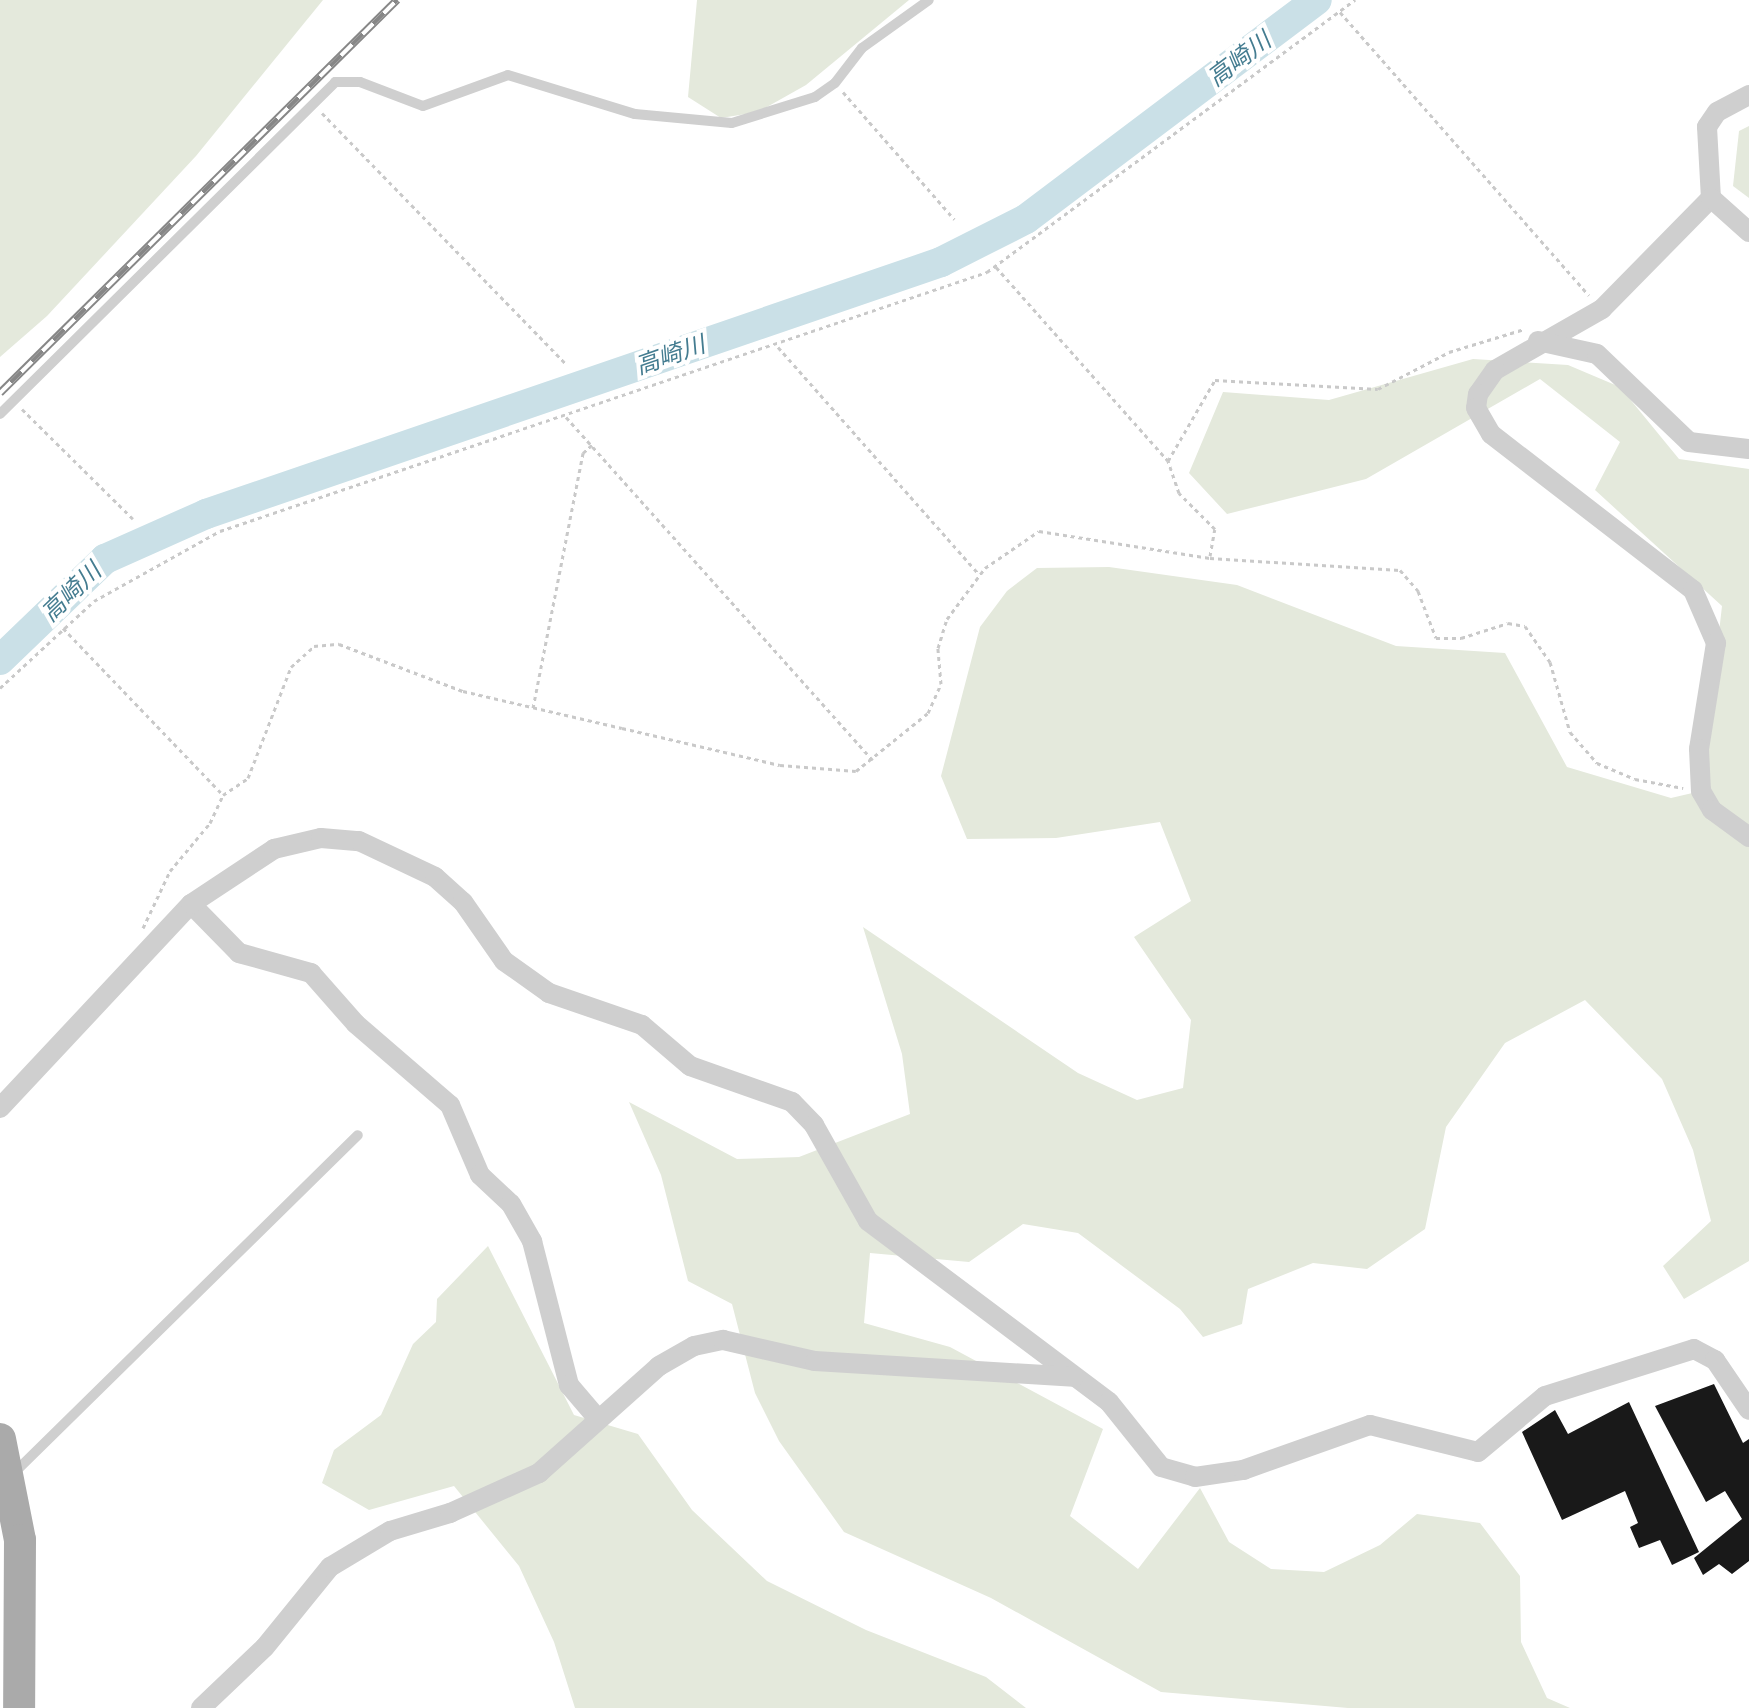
<!DOCTYPE html>
<html>
<head>
<meta charset="utf-8">
<style>
	body { margin:0 }
	#map { position:relative; width:1749px; height:1708px; overflow:hidden; background:#fff; font-family:Ubuntu,"Noto Sans JP",sans-serif }
	div>[style] { position:absolute }
	[style*='--x'] { left:calc(var(--x)*1px); top:calc(var(--y)*1px); width:calc(var(--w)*1px); rotate:calc(var(--a)*1deg) }
	.green>* { inset:0; background:#e4e9dc }
	.river>* { height:30px; margin:-15px; padding:0 15px; transform-origin:15px; border-radius:15px; background:#cae0e7 }
	.building>* { inset:0; background:#191919 }
	.path>* { height:3px; margin-top:-1.5px; transform-origin:0; background:repeating-linear-gradient(90deg,#c9c9c9 0 4px,transparent 0 8px) }
	.service>* { height:10px; margin:-5px; padding:0 5px; transform-origin:5px; border-radius:5px; background:#cfcfcf }
	.minor>* { height:20px; margin:-10px; padding:0 10px; transform-origin:10px; border-radius:10px; background:#cfcfcf }
	.primary>* { height:32px; margin:-16px; padding:0 16px; transform-origin:16px; border-radius:16px; background:#aaa }
	.rail>* { height:8px; margin-top:-4px; transform-origin:0; background:repeating-linear-gradient(90deg,#fff 0 15px,#878787 0 30px); box-sizing:border-box; border-block:2px solid #878787 }
	span { translate:-50% -50%; white-space:nowrap; text-align:center; line-height:1.15; -webkit-text-stroke:8px #fff; paint-order:stroke }
	.water-label { font-size:24px; color:#447c90; font-style:italic }
</style>
</head>
<body>
<div id="map">
	<div class="green">
		<div style="clip-path:polygon(0 0,323px 0,196px 156px,47px 316px,0 357px)"></div>
		<div style="clip-path:polygon(697px 0,909px 0,806px 85px,758px 112px,721px 118px,688px 97px)"></div>
		<div style="clip-path:polygon(1749px 126px,1749px 198px,1733px 186px,1739px 131px)"></div>
		<div style="clip-path:polygon(1473px 359px,1568px 365px,1620px 387px,1679px 459px,1749px 469px,1749px 1261px,1684px 1299px,1663px 1266px,1711px 1221px,1693px 1150px,1662px 1079px,1585px 1000px,1505px 1043px,1446px 1127px,1425px 1229px,1367px 1269px,1313px 1263px,1248px 1289px,1242px 1324px,1203px 1337px,1180px 1309px,1078px 1233px,1023px 1224px,969px 1262px,870px 1253px,864px 1323px,950px 1347px,1103px 1429px,1070px 1516px,1138px 1569px,1200px 1488px,1229px 1542px,1271px 1569px,1324px 1572px,1380px 1545px,1417px 1514px,1480px 1523px,1520px 1576px,1521px 1642px,1547px 1698px,1570px 1708px,1348px 1708px,1161px 1692px,991px 1598px,844px 1532px,779px 1441px,755px 1393px,732px 1304px,688px 1281px,661px 1175px,629px 1102px,737px 1159px,799px 1157px,910px 1114px,902px 1054px,863px 927px,1078px 1073px,1137px 1100px,1183px 1088px,1191px 1020px,1134px 937px,1191px 901px,1160px 822px,1056px 838px,967px 839px,941px 776px,980px 627px,1007px 591px,1037px 568px,1109px 567px,1237px 585px,1396px 646px,1505px 653px,1567px 767px,1671px 798px,1701px 791px,1722px 606px,1595px 490px,1620px 442px,1540px 379px,1366px 479px,1227px 514px,1189px 473px,1223px 392px,1329px 400px)"></div>
		<div style="clip-path:polygon(488px 1246px,574px 1415px,638px 1434px,692px 1510px,767px 1581px,866px 1630px,986px 1677px,1026px 1708px,575px 1708px,554px 1642px,519px 1566px,454px 1486px,369px 1510px,322px 1483px,334px 1450px,381px 1415px,413px 1344px,436px 1322px,437px 1299px)"></div>
	</div>
	<div class="river">
		<div style="--x:0;--y:660;--w:146;--a:-43.9"></div>
		<div style="--x:105;--y:559;--w:111;--a:-24"></div>
		<div style="--x:206;--y:514;--w:777;--a:-18.92"></div>
		<div style="--x:941;--y:262;--w:95;--a:-26.8"></div>
		<div style="--x:1026;--y:219;--w:364;--a:-37"></div>
	</div>
	<div class="building">
		<div style="clip-path:polygon(1714px 1384px,1743px 1443px,1749px 1439px,1749px 1561px,1732px 1574px,1719px 1564px,1703px 1575px,1694px 1558px,1742px 1519px,1725px 1491px,1706px 1502px,1655px 1406px)"></div>
		<div style="clip-path:polygon(1629px 1402px,1699px 1552px,1672px 1565px,1660px 1540px,1639px 1548px,1630px 1527px,1638px 1523px,1625px 1491px,1562px 1520px,1522px 1432px,1555px 1410px,1568px 1434px)"></div>
	</div>
	<div class="path">
		<div style="--x:1340;--y:12;--w:377;--a:48.7"></div>
		<div style="--x:843;--y:92;--w:169;--a:48.8"></div>
		<div style="--x:322;--y:113;--w:349;--a:45.8"></div>
		<div style="--x:996;--y:267;--w:259;--a:48.4"></div>
		<div style="--x:778;--y:347;--w:303;--a:48.5"></div>
		<div style="--x:22;--y:409;--w:156;--a:44.7"></div>
		<div style="--x:566;--y:417;--w:460;--a:48.2"></div>
		<div style="--x:1210;--y:556;--w:27;--a:-80"></div>
		<div style="--x:1215;--y:529;--w:51;--a:-135"></div>
		<div style="--x:1179;--y:493;--w:34;--a:-109"></div>
		<div style="--x:1168;--y:461;--w:94;--a:-59.9"></div>
		<div style="--x:1215;--y:380;--w:163;--a:3.2"></div>
		<div style="--x:1378;--y:389;--w:80;--a:-27.5"></div>
		<div style="--x:1449;--y:352;--w:78;--a:-17"></div>
		<div style="--x:63;--y:628;--w:231;--a:46.2"></div>
		<div style="--x:0;--y:688;--w:128;--a:-42.8"></div>
		<div style="--x:94;--y:601;--w:144;--a:-29.1"></div>
		<div style="--x:220;--y:531;--w:810;--a:-18.66"></div>
		<div style="--x:987;--y:272;--w:458;--a:-36.5"></div>
		<div style="--x:533;--y:708;--w:260;--a:-78.9"></div>
		<div style="--x:583;--y:453;--w:12;--a:-42"></div>
		<div style="--x:143;--y:928;--w:63;--a:-64.7"></div>
		<div style="--x:170;--y:871;--w:62;--a:-50.2"></div>
		<div style="--x:210;--y:823;--w:31;--a:-65"></div>
		<div style="--x:223;--y:795;--w:30;--a:-34"></div>
		<div style="--x:248;--y:778;--w:119;--a:-68.8"></div>
		<div style="--x:291;--y:667;--w:31;--a:-42"></div>
		<div style="--x:314;--y:646;--w:25;--a:-5"></div>
		<div style="--x:339;--y:644;--w:133;--a:20.8"></div>
		<div style="--x:463;--y:691;--w:163;--a:13.1"></div>
		<div style="--x:622;--y:728;--w:162;--a:13.2"></div>
		<div style="--x:780;--y:765;--w:76;--a:4.5"></div>
		<div style="--x:856;--y:771;--w:92;--a:-38.9"></div>
		<div style="--x:928;--y:713;--w:32;--a:-66"></div>
		<div style="--x:941;--y:684;--w:36;--a:-95"></div>
		<div style="--x:938;--y:648;--w:30;--a:-73"></div>
		<div style="--x:947;--y:619;--w:64;--a:-53.3"></div>
		<div style="--x:985;--y:568;--w:65;--a:-34.4"></div>
		<div style="--x:1039;--y:531;--w:173;--a:9"></div>
		<div style="--x:1210;--y:558;--w:190;--a:3.6"></div>
		<div style="--x:1400;--y:570;--w:28;--a:49"></div>
		<div style="--x:1418;--y:591;--w:50;--a:69"></div>
		<div style="--x:1436;--y:638;--w:25;--a:0"></div>
		<div style="--x:1461;--y:638;--w:49;--a:-17.7"></div>
		<div style="--x:1508;--y:623;--w:17;--a:10"></div>
		<div style="--x:1525;--y:626;--w:44;--a:55.2"></div>
		<div style="--x:1550;--y:662;--w:73;--a:74.1"></div>
		<div style="--x:1570;--y:732;--w:41;--a:48.9"></div>
		<div style="--x:1597;--y:763;--w:41;--a:22.8"></div>
		<div style="--x:1635;--y:779;--w:49;--a:10.6"></div>
	</div>
	<div class="service">
		<div style="--x:0;--y:414;--w:472;--a:-44.7"></div>
		<div style="--x:335;--y:82;--w:25;--a:0"></div>
		<div style="--x:360;--y:82;--w:67;--a:20.9"></div>
		<div style="--x:423;--y:106;--w:90;--a:-20"></div>
		<div style="--x:508;--y:75;--w:133;--a:17.1"></div>
		<div style="--x:635;--y:114;--w:97;--a:5.3"></div>
		<div style="--x:732;--y:123;--w:87;--a:-17.4"></div>
		<div style="--x:815;--y:97;--w:24;--a:-35"></div>
		<div style="--x:835;--y:83;--w:44;--a:-52.4"></div>
		<div style="--x:862;--y:48;--w:82;--a:-35.6"></div>
		<div style="--x:14;--y:1473;--w:482;--a:-44.5"></div>
	</div>
	<div class="minor">
		<div style="--x:1749;--y:95;--w:36;--a:152"></div>
		<div style="--x:1717;--y:112;--w:18;--a:124"></div>
		<div style="--x:1707;--y:127;--w:71;--a:86.8"></div>
		<div style="--x:1711;--y:198;--w:156;--a:134.5"></div>
		<div style="--x:1602;--y:309;--w:123;--a:150.3"></div>
		<div style="--x:1495;--y:370;--w:29;--a:125"></div>
		<div style="--x:1478;--y:394;--w:14;--a:98"></div>
		<div style="--x:1476;--y:408;--w:30;--a:60"></div>
		<div style="--x:1491;--y:434;--w:255;--a:37.7"></div>
		<div style="--x:1693;--y:590;--w:58;--a:66.5"></div>
		<div style="--x:1716;--y:643;--w:107;--a:99.1"></div>
		<div style="--x:1699;--y:749;--w:42;--a:87.3"></div>
		<div style="--x:1701;--y:791;--w:22;--a:60"></div>
		<div style="--x:1712;--y:810;--w:46;--a:36.1"></div>
		<div style="--x:1711;--y:198;--w:51;--a:41.8"></div>
		<div style="--x:1538;--y:341;--w:60;--a:12.4"></div>
		<div style="--x:1597;--y:354;--w:127;--a:43.7"></div>
		<div style="--x:1689;--y:442;--w:60;--a:6.7"></div>
		<div style="--x:191;--y:904;--w:69;--a:45.6"></div>
		<div style="--x:239;--y:953;--w:75;--a:15.5"></div>
		<div style="--x:311;--y:973;--w:68;--a:48.6"></div>
		<div style="--x:356;--y:1024;--w:124;--a:40.8"></div>
		<div style="--x:450;--y:1105;--w:76;--a:66.8"></div>
		<div style="--x:480;--y:1175;--w:42;--a:43.1"></div>
		<div style="--x:511;--y:1204;--w:43;--a:60.4"></div>
		<div style="--x:532;--y:1241;--w:149;--a:75.6"></div>
		<div style="--x:569;--y:1385;--w:45;--a:49.5"></div>
		<div style="--x:0;--y:1108;--w:279;--a:-46.9"></div>
		<div style="--x:191;--y:904;--w:100;--a:-33.5"></div>
		<div style="--x:274;--y:849;--w:48;--a:-13.2"></div>
		<div style="--x:321;--y:838;--w:38;--a:5"></div>
		<div style="--x:359;--y:841;--w:84;--a:25.3"></div>
		<div style="--x:435;--y:877;--w:38;--a:42"></div>
		<div style="--x:463;--y:902;--w:72;--a:55.2"></div>
		<div style="--x:504;--y:961;--w:55;--a:35.4"></div>
		<div style="--x:549;--y:993;--w:98;--a:19"></div>
		<div style="--x:642;--y:1025;--w:63;--a:40.5"></div>
		<div style="--x:690;--y:1066;--w:108;--a:19.4"></div>
		<div style="--x:792;--y:1102;--w:32;--a:46"></div>
		<div style="--x:814;--y:1125;--w:110;--a:60.6"></div>
		<div style="--x:868;--y:1221;--w:301;--a:36.9"></div>
		<div style="--x:1109;--y:1402;--w:83;--a:51.3"></div>
		<div style="--x:1161;--y:1467;--w:35;--a:16"></div>
		<div style="--x:1195;--y:1477;--w:49;--a:-8.3"></div>
		<div style="--x:1243;--y:1470;--w:135;--a:-19.5"></div>
		<div style="--x:1370;--y:1425;--w:111;--a:14"></div>
		<div style="--x:1478;--y:1452;--w:87;--a:-39.9"></div>
		<div style="--x:1545;--y:1396;--w:156;--a:-17.5"></div>
		<div style="--x:1694;--y:1349;--w:24;--a:28"></div>
		<div style="--x:1715;--y:1360;--w:60;--a:55.8"></div>
		<div style="--x:201;--y:1708;--w:88;--a:-43.6"></div>
		<div style="--x:265;--y:1647;--w:103;--a:-50.9"></div>
		<div style="--x:330;--y:1567;--w:70;--a:-31"></div>
		<div style="--x:390;--y:1531;--w:63;--a:-16.7"></div>
		<div style="--x:450;--y:1513;--w:98;--a:-24.2"></div>
		<div style="--x:539;--y:1473;--w:161;--a:-41.7"></div>
		<div style="--x:659;--y:1366;--w:40;--a:-29.7"></div>
		<div style="--x:694;--y:1346;--w:30;--a:-12"></div>
		<div style="--x:723;--y:1340;--w:94;--a:12.9"></div>
		<div style="--x:815;--y:1361;--w:259;--a:3.5"></div>
	</div>
	<div class="primary">
		<div style="--x:0;--y:1439;--w:103;--a:78.8"></div>
		<div style="--x:20;--y:1540;--w:168;--a:90.3"></div>
	</div>
	<div class="rail">
		<div style="--x:0;--y:393;--w:559;--a:-44.71"></div>
	</div>
	<div class="water-label">
		<span style="left:1239px;top:59px;rotate:-37deg">高崎川</span>
		<span style="left:670px;top:355px;rotate:-19deg">高崎川</span>
		<span style="left:71px;top:592px;rotate:-44deg">高崎川</span>
	</div>
</div>
</body>
</html>
